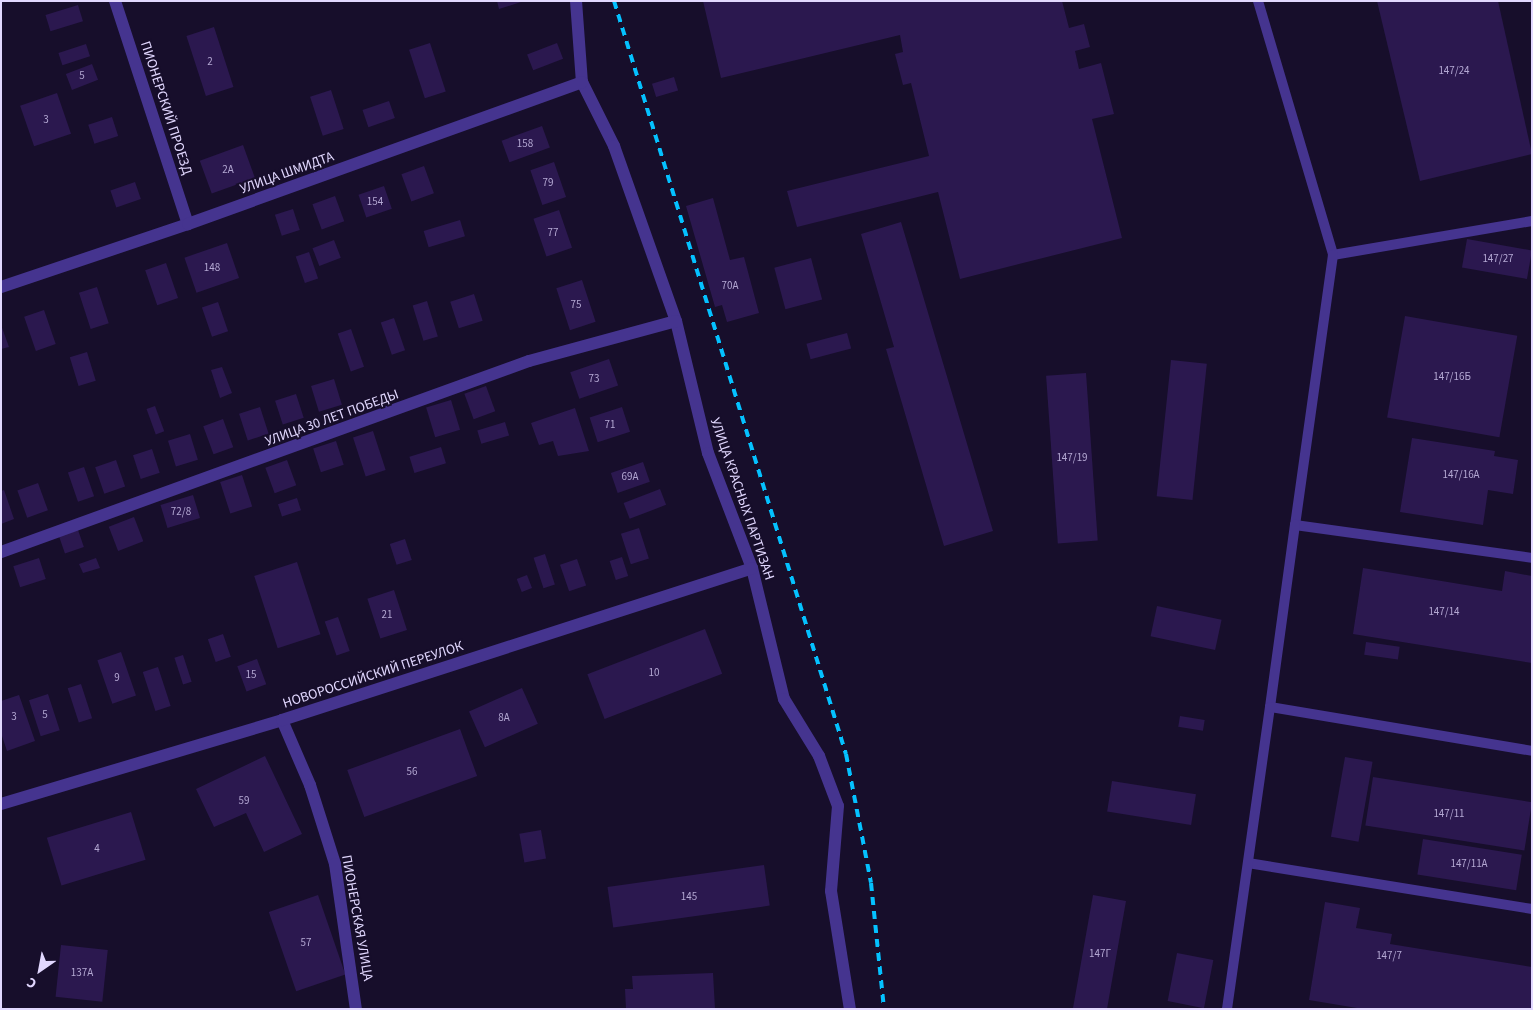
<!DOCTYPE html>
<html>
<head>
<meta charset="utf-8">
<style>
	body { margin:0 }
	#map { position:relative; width:1533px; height:1010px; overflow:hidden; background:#170e2b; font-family:"Source Sans 3",sans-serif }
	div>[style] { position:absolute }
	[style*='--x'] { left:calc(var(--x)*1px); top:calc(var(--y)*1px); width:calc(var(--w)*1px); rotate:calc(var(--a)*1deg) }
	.building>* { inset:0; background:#2b184f; transform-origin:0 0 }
	.lane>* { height:10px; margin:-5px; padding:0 5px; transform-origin:5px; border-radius:5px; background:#45348f }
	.street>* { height:12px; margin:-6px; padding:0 6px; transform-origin:6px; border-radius:6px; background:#45348f }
	.rail>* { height:4px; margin-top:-2px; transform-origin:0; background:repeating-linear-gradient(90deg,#04c1ff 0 8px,transparent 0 14px) }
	span { translate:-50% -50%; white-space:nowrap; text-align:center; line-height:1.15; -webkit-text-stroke:4px #170e2b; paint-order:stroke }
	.number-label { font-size:11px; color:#b4a8d3 }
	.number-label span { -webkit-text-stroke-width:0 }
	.street-label { font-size:14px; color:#e2d8ff }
	.frame { position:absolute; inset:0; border:2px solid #e2d8ff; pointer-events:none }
	.north { position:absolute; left:15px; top:945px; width:50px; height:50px; -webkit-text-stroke:4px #170e2b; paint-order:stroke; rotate:213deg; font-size:14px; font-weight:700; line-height:20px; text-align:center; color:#e2d8ff }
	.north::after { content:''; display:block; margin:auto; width:18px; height:22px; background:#e2d8ff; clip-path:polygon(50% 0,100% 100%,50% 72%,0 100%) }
</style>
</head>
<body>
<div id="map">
	<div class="building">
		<div style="clip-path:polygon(497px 1px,520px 1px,521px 2px,499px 9px)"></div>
		<div style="clip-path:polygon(703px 1px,1062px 1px,1069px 28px,1084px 24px,1090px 47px,1075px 51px,1079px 69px,1101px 63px,1114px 114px,1092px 119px,1122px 238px,960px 279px,938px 192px,797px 227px,787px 191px,929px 156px,911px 83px,903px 85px,895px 54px,903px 52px,900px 35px,721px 78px)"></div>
		<div style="clip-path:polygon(1377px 1px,1498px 1px,1532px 154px,1420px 181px)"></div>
		<div style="left:78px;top:5px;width:17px;height:34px;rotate:73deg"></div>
		<div style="left:214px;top:27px;width:63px;height:29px;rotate:72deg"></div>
		<div style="left:430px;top:43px;width:51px;height:22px;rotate:72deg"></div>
		<div style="left:557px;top:43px;width:17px;height:32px;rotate:69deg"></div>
		<div style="left:86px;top:44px;width:13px;height:29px;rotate:72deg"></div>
		<div style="left:92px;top:64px;width:17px;height:28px;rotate:69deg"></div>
		<div style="left:674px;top:77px;width:14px;height:23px;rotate:73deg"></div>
		<div style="left:331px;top:90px;width:41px;height:22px;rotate:72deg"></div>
		<div style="left:57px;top:93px;width:43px;height:39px;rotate:71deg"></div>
		<div style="left:389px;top:101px;width:18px;height:28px;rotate:71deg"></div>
		<div style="left:112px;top:117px;width:20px;height:25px;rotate:72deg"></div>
		<div style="left:542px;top:126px;width:23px;height:43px;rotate:70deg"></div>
		<div style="left:243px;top:145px;width:35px;height:46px;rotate:70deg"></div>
		<div style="left:554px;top:162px;width:37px;height:25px;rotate:71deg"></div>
		<div style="left:424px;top:166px;width:29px;height:24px;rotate:70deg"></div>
		<div style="left:135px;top:182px;width:18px;height:26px;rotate:71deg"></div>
		<div style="left:384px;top:186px;width:24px;height:27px;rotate:71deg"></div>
		<div style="left:335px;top:196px;width:27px;height:24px;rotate:70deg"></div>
		<div style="clip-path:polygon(713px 198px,730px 260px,744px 257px,759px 313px,727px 322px,722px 305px,715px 307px,686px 206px)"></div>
		<div style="left:293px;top:209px;width:22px;height:19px;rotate:72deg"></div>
		<div style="left:559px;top:210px;width:40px;height:27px;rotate:71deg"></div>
		<div style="left:460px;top:220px;width:17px;height:38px;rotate:73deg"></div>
		<div style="clip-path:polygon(901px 222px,993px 531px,944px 546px,886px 349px,894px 347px,861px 234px)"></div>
		<div style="left:1467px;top:239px;width:66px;height:29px;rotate:10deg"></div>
		<div style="left:334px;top:240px;width:19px;height:23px;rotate:69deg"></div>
		<div style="left:227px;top:243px;width:37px;height:45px;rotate:71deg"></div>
		<div style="left:309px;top:252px;width:28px;height:14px;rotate:71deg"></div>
		<div style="left:811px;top:258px;width:43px;height:38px;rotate:75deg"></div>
		<div style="left:166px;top:263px;width:37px;height:22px;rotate:71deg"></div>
		<div style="left:582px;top:280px;width:44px;height:27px;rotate:72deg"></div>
		<div style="left:97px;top:287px;width:38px;height:19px;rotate:72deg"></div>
		<div style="left:474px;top:294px;width:28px;height:25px;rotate:72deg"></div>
		<div style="left:427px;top:301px;width:37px;height:15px;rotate:73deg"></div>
		<div style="left:218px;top:302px;width:31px;height:17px;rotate:71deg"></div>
		<div style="left:44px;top:310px;width:36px;height:21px;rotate:71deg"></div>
		<div style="left:1405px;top:316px;width:114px;height:103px;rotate:10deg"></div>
		<div style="left:394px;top:318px;width:34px;height:14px;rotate:71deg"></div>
		<div style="clip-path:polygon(1px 325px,9px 347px,1px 349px)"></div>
		<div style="left:351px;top:329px;width:40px;height:14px;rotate:71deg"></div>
		<div style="left:847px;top:333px;width:16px;height:42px;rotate:75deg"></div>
		<div style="left:87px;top:352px;width:30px;height:18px;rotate:73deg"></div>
		<div style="left:609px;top:359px;width:28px;height:41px;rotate:71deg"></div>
		<div style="left:1171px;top:360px;width:36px;height:137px;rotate:6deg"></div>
		<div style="clip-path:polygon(222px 367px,232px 393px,220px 398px,211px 370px)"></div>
		<div style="left:1086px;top:373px;width:168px;height:40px;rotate:86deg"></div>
		<div style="left:334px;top:379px;width:27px;height:24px;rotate:73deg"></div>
		<div style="left:486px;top:386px;width:27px;height:23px;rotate:70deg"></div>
		<div style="left:296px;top:394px;width:25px;height:22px;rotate:72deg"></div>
		<div style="left:451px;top:400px;width:31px;height:26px;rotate:73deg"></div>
		<div style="left:155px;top:406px;width:27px;height:9px;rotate:70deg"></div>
		<div style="left:260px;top:407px;width:28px;height:22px;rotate:72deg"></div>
		<div style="left:622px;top:407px;width:26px;height:34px;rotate:72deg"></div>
		<div style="clip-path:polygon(575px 408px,589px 451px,558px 456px,553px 441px,539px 445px,531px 423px)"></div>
		<div style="left:223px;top:419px;width:30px;height:21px;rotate:70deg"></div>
		<div style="left:505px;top:422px;width:14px;height:29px;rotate:73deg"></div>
		<div style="left:373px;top:431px;width:41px;height:21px;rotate:72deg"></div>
		<div style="left:190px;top:434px;width:27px;height:23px;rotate:73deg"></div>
		<div style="clip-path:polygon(1412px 438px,1495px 451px,1494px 456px,1518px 460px,1513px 494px,1488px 490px,1483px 525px,1400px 512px)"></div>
		<div style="left:336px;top:441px;width:25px;height:24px;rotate:72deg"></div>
		<div style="left:441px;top:447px;width:17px;height:33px;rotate:73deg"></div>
		<div style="left:152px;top:449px;width:25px;height:20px;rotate:72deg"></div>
		<div style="left:116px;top:460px;width:28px;height:22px;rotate:71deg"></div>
		<div style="left:287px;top:460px;width:27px;height:23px;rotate:70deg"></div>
		<div style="left:643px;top:462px;width:21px;height:34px;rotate:71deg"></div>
		<div style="left:84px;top:467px;width:31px;height:17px;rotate:71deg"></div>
		<div style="left:242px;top:475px;width:33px;height:23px;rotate:72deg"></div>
		<div style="left:38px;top:483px;width:29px;height:22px;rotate:70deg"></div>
		<div style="left:660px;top:489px;width:17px;height:39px;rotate:69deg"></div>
		<div style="clip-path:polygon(4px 490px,14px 519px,1px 524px,1px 491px)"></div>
		<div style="left:193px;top:495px;width:24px;height:34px;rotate:73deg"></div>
		<div style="left:297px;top:498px;width:13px;height:20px;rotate:72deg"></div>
		<div style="left:134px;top:517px;width:26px;height:27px;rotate:69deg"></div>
		<div style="left:639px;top:528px;width:32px;height:19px;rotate:72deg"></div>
		<div style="left:78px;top:530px;width:18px;height:20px;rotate:71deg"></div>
		<div style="left:405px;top:539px;width:22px;height:16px;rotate:72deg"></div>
		<div style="left:545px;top:554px;width:32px;height:12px;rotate:72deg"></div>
		<div style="left:622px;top:557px;width:20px;height:13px;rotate:72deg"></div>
		<div style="left:39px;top:558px;width:22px;height:27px;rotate:72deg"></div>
		<div style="clip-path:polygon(96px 558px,100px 568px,83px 573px,79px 564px)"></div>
		<div style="left:577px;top:559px;width:28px;height:18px;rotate:71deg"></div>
		<div style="left:297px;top:562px;width:76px;height:45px;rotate:72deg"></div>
		<div style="clip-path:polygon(1363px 568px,1502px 591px,1505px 571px,1532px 576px,1532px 663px,1353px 634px)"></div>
		<div style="left:527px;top:575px;width:14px;height:11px;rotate:69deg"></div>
		<div style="left:394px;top:590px;width:42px;height:28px;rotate:72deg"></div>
		<div style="left:1157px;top:606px;width:66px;height:31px;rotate:12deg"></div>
		<div style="left:338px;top:617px;width:36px;height:14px;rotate:71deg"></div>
		<div style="left:705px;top:629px;width:48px;height:126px;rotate:69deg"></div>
		<div style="left:223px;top:634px;width:24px;height:16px;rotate:71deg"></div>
		<div style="left:1366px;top:642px;width:34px;height:13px;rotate:8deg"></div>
		<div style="left:121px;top:652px;width:46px;height:25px;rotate:71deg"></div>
		<div style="left:183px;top:655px;width:28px;height:9px;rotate:72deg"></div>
		<div style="left:257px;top:659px;width:27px;height:21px;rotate:70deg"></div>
		<div style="left:158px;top:667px;width:41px;height:16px;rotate:72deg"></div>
		<div style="left:81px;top:684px;width:36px;height:14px;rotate:72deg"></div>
		<div style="left:522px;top:688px;width:39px;height:58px;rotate:66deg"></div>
		<div style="left:48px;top:694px;width:38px;height:20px;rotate:72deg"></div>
		<div style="clip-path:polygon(19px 695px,35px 741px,7px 751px,1px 733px,1px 701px)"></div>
		<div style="left:1180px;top:716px;width:25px;height:11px;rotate:9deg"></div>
		<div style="left:460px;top:729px;width:50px;height:120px;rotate:70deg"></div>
		<div style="clip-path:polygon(265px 756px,302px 834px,264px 852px,246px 813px,214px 827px,196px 789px)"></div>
		<div style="left:1345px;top:757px;width:28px;height:81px;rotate:10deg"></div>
		<div style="left:1373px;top:777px;width:161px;height:49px;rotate:9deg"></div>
		<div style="left:1112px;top:781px;width:85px;height:31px;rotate:9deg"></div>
		<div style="left:131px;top:812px;width:50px;height:88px;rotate:73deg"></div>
		<div style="left:541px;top:830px;width:29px;height:22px;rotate:80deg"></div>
		<div style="left:1423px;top:839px;width:100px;height:36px;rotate:9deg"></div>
		<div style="left:764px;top:865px;width:41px;height:158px;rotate:82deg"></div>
		<div style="left:318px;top:895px;width:84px;height:52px;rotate:71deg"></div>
		<div style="clip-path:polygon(1093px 895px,1126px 901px,1107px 1009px,1078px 1009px,1073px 1008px)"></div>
		<div style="clip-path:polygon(1325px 902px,1360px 908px,1356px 928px,1392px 934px,1390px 944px,1532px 967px,1532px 1009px,1363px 1009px,1309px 1000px)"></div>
		<div style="left:61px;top:945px;width:47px;height:52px;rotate:6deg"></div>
		<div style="left:1177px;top:953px;width:37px;height:49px;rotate:11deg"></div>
		<div style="clip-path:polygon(713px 973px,715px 1009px,626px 1009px,625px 989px,633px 989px,632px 976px)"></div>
	</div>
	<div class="lane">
		<div style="--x:1258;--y:1;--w:265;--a:73.5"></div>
		<div style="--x:1532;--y:221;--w:202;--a:170.3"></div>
		<div style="--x:1333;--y:255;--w:273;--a:98"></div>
		<div style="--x:1295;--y:525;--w:239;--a:7.9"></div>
		<div style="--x:1270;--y:707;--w:184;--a:-82.2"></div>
		<div style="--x:1248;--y:863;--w:288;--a:9.2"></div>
		<div style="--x:1227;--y:1009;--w:305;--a:-81.9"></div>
		<div style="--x:1270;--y:707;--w:266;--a:9.5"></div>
	</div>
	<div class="street">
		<div style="--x:115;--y:1;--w:235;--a:71.9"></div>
		<div style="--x:576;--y:1;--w:81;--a:85.8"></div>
		<div style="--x:582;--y:82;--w:72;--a:63.4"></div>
		<div style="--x:614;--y:146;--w:186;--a:70.5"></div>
		<div style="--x:676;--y:321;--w:136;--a:76.4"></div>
		<div style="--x:708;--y:453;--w:123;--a:69.1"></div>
		<div style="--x:752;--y:568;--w:135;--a:76.3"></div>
		<div style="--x:784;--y:699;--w:67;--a:58.4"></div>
		<div style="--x:819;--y:756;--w:53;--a:69.2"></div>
		<div style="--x:838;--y:806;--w:85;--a:94.7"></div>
		<div style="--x:831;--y:891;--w:120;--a:80.9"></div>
		<div style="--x:1;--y:287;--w:197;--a:-18.6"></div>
		<div style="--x:188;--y:224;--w:419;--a:-19.8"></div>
		<div style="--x:1;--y:552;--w:561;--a:-19.89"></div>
		<div style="--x:529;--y:361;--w:152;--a:-15.2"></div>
		<div style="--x:282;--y:720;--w:71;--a:66.7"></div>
		<div style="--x:310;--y:785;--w:83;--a:72.4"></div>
		<div style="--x:335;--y:864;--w:147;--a:81.8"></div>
		<div style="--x:1;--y:804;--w:293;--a:-16.6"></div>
		<div style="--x:282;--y:720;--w:494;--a:-17.9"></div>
	</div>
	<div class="rail">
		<div style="--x:614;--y:1;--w:788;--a:72.88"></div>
		<div style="--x:846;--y:754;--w:131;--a:79"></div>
		<div style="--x:871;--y:883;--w:127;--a:84.1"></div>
	</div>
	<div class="number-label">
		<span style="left:210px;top:62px">2</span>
		<span style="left:1454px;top:71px">147/24</span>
		<span style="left:82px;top:76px">5</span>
		<span style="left:46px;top:120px">3</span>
		<span style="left:525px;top:144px">158</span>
		<span style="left:228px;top:170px">2А</span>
		<span style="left:548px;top:183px">79</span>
		<span style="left:375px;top:202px">154</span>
		<span style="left:553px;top:233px">77</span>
		<span style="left:1498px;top:259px">147/27</span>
		<span style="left:212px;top:268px">148</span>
		<span style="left:730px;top:286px">70А</span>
		<span style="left:576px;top:305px">75</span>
		<span style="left:1452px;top:377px">147/16Б</span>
		<span style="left:594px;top:379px">73</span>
		<span style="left:610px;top:425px">71</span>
		<span style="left:1072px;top:458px">147/19</span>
		<span style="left:1461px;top:475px">147/16А</span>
		<span style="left:630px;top:477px">69А</span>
		<span style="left:181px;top:512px">72/8</span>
		<span style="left:1444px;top:612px">147/14</span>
		<span style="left:387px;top:615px">21</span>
		<span style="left:654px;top:673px">10</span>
		<span style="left:251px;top:675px">15</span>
		<span style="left:117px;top:678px">9</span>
		<span style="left:45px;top:715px">5</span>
		<span style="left:14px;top:717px">3</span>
		<span style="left:504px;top:718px">8А</span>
		<span style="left:412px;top:772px">56</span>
		<span style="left:244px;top:801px">59</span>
		<span style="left:1449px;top:814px">147/11</span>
		<span style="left:97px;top:849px">4</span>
		<span style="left:1469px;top:864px">147/11А</span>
		<span style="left:689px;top:897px">145</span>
		<span style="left:306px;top:943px">57</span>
		<span style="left:1100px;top:954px">147Г</span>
		<span style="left:1389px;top:956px">147/7</span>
		<span style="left:82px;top:973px">137А</span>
	</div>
	<div class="street-label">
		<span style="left:166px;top:108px;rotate:72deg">ПИОНЕРСКИЙ ПРОЕЗД</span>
		<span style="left:287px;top:173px;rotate:-20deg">УЛИЦА ШМИДТА</span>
		<span style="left:332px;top:418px;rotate:-20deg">УЛИЦА 30 ЛЕТ ПОБЕДЫ</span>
		<span style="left:742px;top:499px;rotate:71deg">УЛИЦА КРАСНЫХ ПАРТИЗАН</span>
		<span style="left:373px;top:675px;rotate:-18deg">НОВОРОССИЙСКИЙ ПЕРЕУЛОК</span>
		<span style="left:357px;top:918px;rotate:80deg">ПИОНЕРСКАЯ УЛИЦА</span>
	</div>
	<div class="frame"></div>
	<div class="north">С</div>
</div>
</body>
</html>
